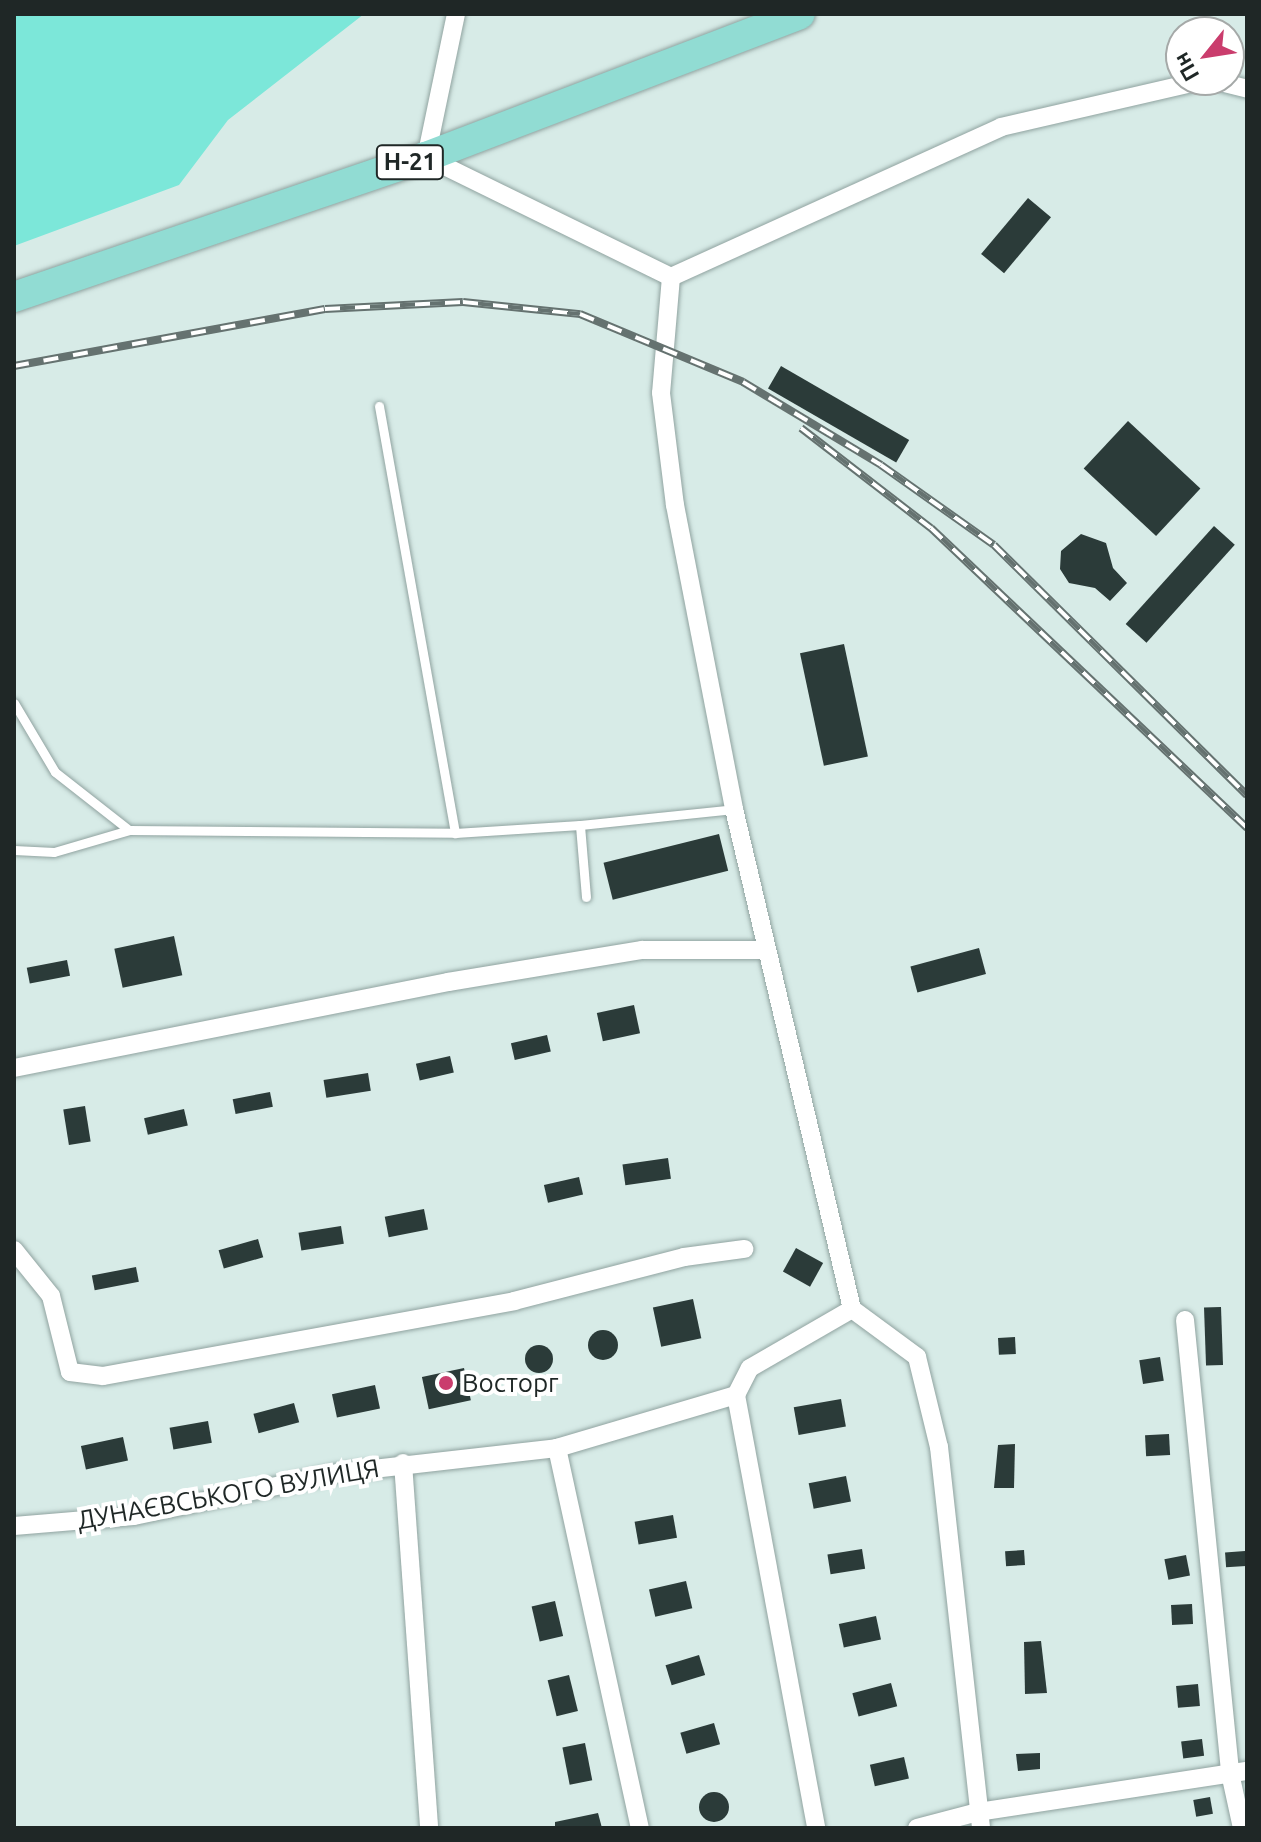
<!DOCTYPE html>
<html>
<head>
<meta charset="utf-8">
<style>
	body { margin:0 }
	#map { position:relative; width:1261px; height:1842px; overflow:hidden; background:#d7ebe7; font-family:Ubuntu,sans-serif }
	div>[style] { position:absolute }
	[style*='--x'] { left:calc(var(--x)*1px); top:calc(var(--y)*1px); width:calc(var(--w)*1px); rotate:calc(var(--a)*1deg) }
	.green>* { inset:0; background:#7ce7d9 }
	.building>* { inset:0; background:#2b3b39; transform-origin:0 0 }
	.round { border-radius:50% }
	.roads { filter:drop-shadow(0 0 2px #90a3a0) drop-shadow(0 0 2px #90a3a0) }
	.lane>* { height:9px; margin:-4.5px; padding:0 4.5px; transform-origin:4.5px; border-radius:4.5px; background:#fff }
	.street>* { height:18px; margin:-9px; padding:0 9px; transform-origin:9px; border-radius:9px; background:#fff }
	.primary>* { height:30px; margin:-15px; padding:0 15px; transform-origin:15px; border-radius:15px; background:#91dcd3 }
	.rail>* { height:8px; margin-top:-4px; transform-origin:0; background:repeating-linear-gradient(90deg,#fff 0 15px,#657270 0 30px); box-sizing:border-box; border-block:2px solid #657270 }
	.dots>* { width:22px; height:22px; translate:-50% -50%; box-sizing:border-box; border:4px solid #fff; border-radius:50% }
	span { translate:-50% -50%; white-space:nowrap; text-align:center; line-height:1.15; -webkit-text-stroke:8px #fff; paint-order:stroke }
	.shield-label span { padding:2px 6px; background:#fff; border:2px solid; border-radius:6px; -webkit-text-stroke-width:0 }
	.shield-label { font-size:24px; color:#1f2726; font-weight:700 }
	.poi-label { font-size:26px; color:#1f2726 }
	.left { translate:0 -50%; text-align:left }
	.street-label { font-size:26px; color:#1f2726 }
	.frame { position:absolute; inset:0; border:16px solid #1f2726; pointer-events:none }
	.north { position:absolute; left:1165px; top:16px; width:80px; height:80px; box-sizing:border-box; background:#fff; border:2px solid #a5a9a8; border-radius:50%; rotate:240deg; font-size:22px; font-weight:700; line-height:32px; text-align:center; color:#1f2726 }
	.north::after { content:''; display:block; margin:auto; width:28px; height:36px; background:#ca3d6d; clip-path:polygon(50% 0,100% 100%,50% 72%,0 100%) }
</style>
</head>
<body>
<div id="map">
	<div class="green">
		<div style="clip-path:polygon(14px 14px,364px 14px,228px 120px,179px 185px,14px 246px)"></div>
	</div>
	<div class="building">
		<div style="left:1028px;top:198px;width:30px;height:73px;rotate:40deg"></div>
		<div style="left:781px;top:366px;width:148px;height:26px;rotate:30deg"></div>
		<div style="left:1128px;top:421px;width:99px;height:65px;rotate:43deg"></div>
		<div style="left:1214px;top:526px;width:28px;height:132px;rotate:42deg"></div>
		<div style="clip-path:polygon(1081px 534px,1106px 543px,1113px 568px,1127px 583px,1110px 601px,1095px 588px,1069px 583px,1060px 569px,1061px 551px)"></div>
		<div style="left:844px;top:644px;width:115px;height:45px;rotate:78deg"></div>
		<div style="left:719px;top:834px;width:38px;height:119px;rotate:76deg"></div>
		<div style="left:174px;top:936px;width:40px;height:61px;rotate:78deg"></div>
		<div style="left:979px;top:948px;width:27px;height:71px;rotate:75deg"></div>
		<div style="left:67px;top:960px;width:16px;height:41px;rotate:79deg"></div>
		<div style="left:634px;top:1005px;width:29px;height:38px;rotate:78deg"></div>
		<div style="left:547px;top:1035px;width:17px;height:37px;rotate:77deg"></div>
		<div style="left:450px;top:1056px;width:17px;height:35px;rotate:77deg"></div>
		<div style="left:368px;top:1073px;width:18px;height:45px;rotate:81deg"></div>
		<div style="left:270px;top:1092px;width:15px;height:38px;rotate:79deg"></div>
		<div style="left:85px;top:1106px;width:36px;height:22px;rotate:81deg"></div>
		<div style="left:184px;top:1109px;width:17px;height:41px;rotate:77deg"></div>
		<div style="left:668px;top:1158px;width:21px;height:46px;rotate:82deg"></div>
		<div style="left:579px;top:1177px;width:18px;height:36px;rotate:77deg"></div>
		<div style="left:424px;top:1209px;width:21px;height:40px;rotate:79deg"></div>
		<div style="left:341px;top:1226px;width:18px;height:43px;rotate:81deg"></div>
		<div style="left:258px;top:1239px;width:19px;height:41px;rotate:74deg"></div>
		<div style="left:796px;top:1248px;width:31px;height:27px;rotate:29deg"></div>
		<div style="left:136px;top:1267px;width:15px;height:45px;rotate:79deg"></div>
		<div style="left:693px;top:1299px;width:40px;height:41px;rotate:78deg"></div>
		<div style="left:1221px;top:1307px;width:58px;height:17px;rotate:88deg"></div>
		<div class="round" style="left:588px;top:1330px;width:30px;height:30px"></div>
		<div style="left:1015px;top:1337px;width:17px;height:17px;rotate:87deg"></div>
		<div class="round" style="left:525px;top:1345px;width:28px;height:28px"></div>
		<div style="left:1160px;top:1357px;width:24px;height:21px;rotate:81deg"></div>
		<div style="left:464px;top:1368px;width:33px;height:43px;rotate:78deg"></div>
		<div style="left:375px;top:1385px;width:24px;height:44px;rotate:78deg"></div>
		<div style="left:841px;top:1399px;width:28px;height:48px;rotate:80deg"></div>
		<div style="left:294px;top:1403px;width:20px;height:42px;rotate:75deg"></div>
		<div style="left:208px;top:1421px;width:22px;height:39px;rotate:80deg"></div>
		<div style="left:1169px;top:1434px;width:21px;height:24px;rotate:87deg"></div>
		<div style="left:123px;top:1437px;width:24px;height:43px;rotate:78deg"></div>
		<div style="clip-path:polygon(1015px 1444px,1014px 1488px,994px 1488px,998px 1445px)"></div>
		<div style="left:846px;top:1476px;width:26px;height:38px;rotate:79deg"></div>
		<div style="left:673px;top:1515px;width:23px;height:39px;rotate:80deg"></div>
		<div style="left:862px;top:1549px;width:20px;height:35px;rotate:81deg"></div>
		<div style="left:1024px;top:1550px;width:15px;height:19px;rotate:86deg"></div>
		<div style="left:1245px;top:1551px;width:15px;height:20px;rotate:86deg"></div>
		<div style="left:1186px;top:1555px;width:21px;height:22px;rotate:79deg"></div>
		<div style="left:686px;top:1581px;width:28px;height:38px;rotate:77deg"></div>
		<div style="left:555px;top:1601px;width:36px;height:24px;rotate:77deg"></div>
		<div style="left:1192px;top:1604px;width:20px;height:21px;rotate:87deg"></div>
		<div style="left:876px;top:1616px;width:24px;height:38px;rotate:78deg"></div>
		<div style="clip-path:polygon(1041px 1641px,1047px 1693px,1025px 1694px,1024px 1642px)"></div>
		<div style="left:699px;top:1655px;width:21px;height:35px;rotate:73deg"></div>
		<div style="left:569px;top:1675px;width:37px;height:22px;rotate:76deg"></div>
		<div style="left:891px;top:1683px;width:24px;height:40px;rotate:75deg"></div>
		<div style="left:1198px;top:1684px;width:22px;height:22px;rotate:85deg"></div>
		<div style="left:714px;top:1723px;width:22px;height:35px;rotate:74deg"></div>
		<div style="left:1202px;top:1739px;width:17px;height:21px;rotate:83deg"></div>
		<div style="left:585px;top:1743px;width:38px;height:23px;rotate:79deg"></div>
		<div style="clip-path:polygon(1040px 1753px,1040px 1769px,1018px 1771px,1016px 1754px)"></div>
		<div style="left:904px;top:1757px;width:22px;height:35px;rotate:77deg"></div>
		<div class="round" style="left:699px;top:1792px;width:30px;height:30px"></div>
		<div style="left:1210px;top:1797px;width:17px;height:17px;rotate:80deg"></div>
		<div style="clip-path:polygon(598px 1813px,602px 1828px,555px 1828px,555px 1822px)"></div>
	</div>
	<div class="roads">
		<div class="lane">
			<div style="--x:379;--y:406;--w:434;--a:79.9"></div>
			<div style="--x:14;--y:703;--w:80;--a:59.3"></div>
			<div style="--x:55;--y:772;--w:94;--a:38.1"></div>
			<div style="--x:14;--y:850;--w:40;--a:2.9"></div>
			<div style="--x:54;--y:852;--w:78;--a:-16.3"></div>
			<div style="--x:129;--y:830;--w:326;--a:0.5"></div>
			<div style="--x:455;--y:833;--w:125;--a:-3.7"></div>
			<div style="--x:586;--y:897;--w:72;--a:-94.8"></div>
			<div style="--x:580;--y:825;--w:155;--a:-5.9"></div>
		</div>
		<div class="street">
			<div style="--x:456;--y:14;--w:146;--a:101.8"></div>
			<div style="--x:426;--y:157;--w:273;--a:26.1"></div>
			<div style="--x:1212;--y:80;--w:36;--a:14"></div>
			<div style="--x:671;--y:277;--w:116;--a:94.9"></div>
			<div style="--x:661;--y:393;--w:113;--a:82.9"></div>
			<div style="--x:675;--y:505;--w:310;--a:79"></div>
			<div style="--x:734;--y:809;--w:514;--a:76.72"></div>
			<div style="--x:852;--y:1309;--w:81;--a:36.4"></div>
			<div style="--x:917;--y:1357;--w:93;--a:76.3"></div>
			<div style="--x:939;--y:1447;--w:383;--a:83.7"></div>
			<div style="--x:671;--y:277;--w:362;--a:-24.4"></div>
			<div style="--x:1001;--y:127;--w:208;--a:-13"></div>
			<div style="--x:14;--y:1068;--w:442;--a:-11.2"></div>
			<div style="--x:448;--y:982;--w:197;--a:-9.4"></div>
			<div style="--x:642;--y:950;--w:124;--a:0"></div>
			<div style="--x:14;--y:1250;--w:59;--a:51.2"></div>
			<div style="--x:51;--y:1296;--w:78;--a:76"></div>
			<div style="--x:70;--y:1372;--w:33;--a:7"></div>
			<div style="--x:103;--y:1376;--w:418;--a:-10.3"></div>
			<div style="--x:514;--y:1301;--w:176;--a:-14.5"></div>
			<div style="--x:684;--y:1257;--w:61;--a:-7.6"></div>
			<div style="--x:1185;--y:1320;--w:455;--a:84.3"></div>
			<div style="--x:1230;--y:1773;--w:56;--a:77.7"></div>
			<div style="--x:736;--y:1395;--w:440;--a:79.5"></div>
			<div style="--x:557;--y:1448;--w:389;--a:77.7"></div>
			<div style="--x:403;--y:1463;--w:366;--a:85.9"></div>
			<div style="--x:14;--y:1526;--w:120;--a:-4.8"></div>
			<div style="--x:134;--y:1516;--w:208;--a:-11.9"></div>
			<div style="--x:338;--y:1473;--w:220;--a:-6.5"></div>
			<div style="--x:557;--y:1448;--w:187;--a:-16.5"></div>
			<div style="--x:736;--y:1395;--w:30;--a:-63"></div>
			<div style="--x:750;--y:1368;--w:118;--a:-30"></div>
			<div style="--x:917;--y:1828;--w:63;--a:-14.7"></div>
			<div style="--x:978;--y:1812;--w:272;--a:-8.7"></div>
		</div>
		<div class="primary">
			<div style="--x:14;--y:297;--w:435;--a:-18.8"></div>
			<div style="--x:426;--y:157;--w:400;--a:-20.9"></div>
		</div>
	</div>
	<div class="rail">
		<div style="--x:14;--y:366;--w:316;--a:-10.4"></div>
		<div style="--x:325;--y:309;--w:138;--a:-2.9"></div>
		<div style="--x:463;--y:302;--w:118;--a:5.9"></div>
		<div style="--x:580;--y:314;--w:177;--a:22.6"></div>
		<div style="--x:743;--y:382;--w:161;--a:31"></div>
		<div style="--x:881;--y:465;--w:138;--a:35.3"></div>
		<div style="--x:994;--y:545;--w:356;--a:44.7"></div>
		<div style="--x:801;--y:428;--w:164;--a:37.6"></div>
		<div style="--x:931;--y:528;--w:436;--a:43.5"></div>
	</div>
	<div class="dots">
		<div style="left:446px;top:1383px;background:#ca3d6d"></div>
	</div>
	<div class="shield-label">
		<span style="left:410px;top:162px">Н-21</span>
	</div>
	<div class="poi-label">
		<span class="left" style="left:462px;top:1383px">Восторг</span>
	</div>
	<div class="street-label">
		<span style="left:228px;top:1494px;rotate:-10deg">ДУНАЄВСЬКОГО ВУЛИЦЯ</span>
	</div>
	<div class="frame"></div>
	<div class="north">Пн</div>
</div>
</body>
</html>
